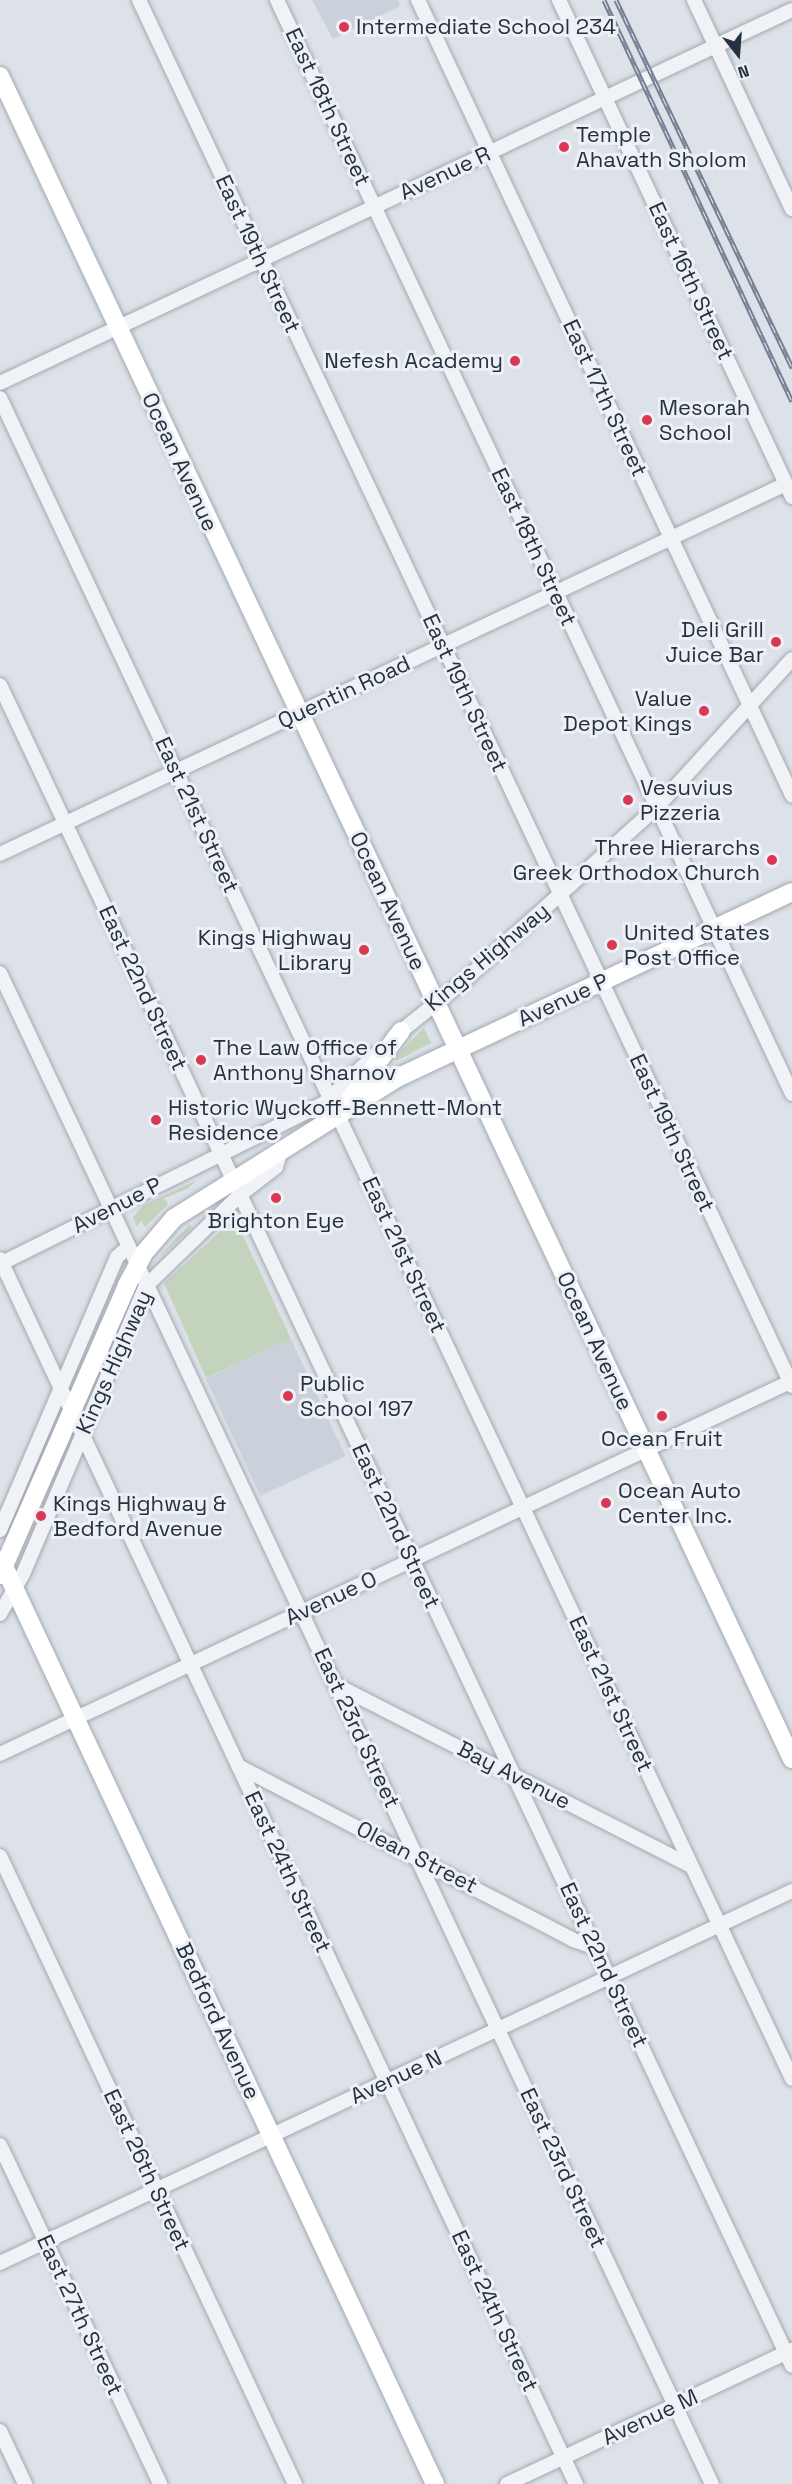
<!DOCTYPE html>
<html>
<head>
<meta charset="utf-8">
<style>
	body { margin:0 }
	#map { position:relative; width:792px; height:2484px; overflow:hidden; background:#dde2e8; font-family:"Space Grotesk",sans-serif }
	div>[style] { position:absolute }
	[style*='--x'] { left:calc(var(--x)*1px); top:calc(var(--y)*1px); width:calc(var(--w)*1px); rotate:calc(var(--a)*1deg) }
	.built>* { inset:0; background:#cbd1da; transform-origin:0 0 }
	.green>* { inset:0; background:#c3d3bd }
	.roads { filter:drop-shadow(0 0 2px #a2a9b2) drop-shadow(0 0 2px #a2a9b2) }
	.minor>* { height:14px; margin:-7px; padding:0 7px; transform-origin:7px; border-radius:7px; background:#f0f2f6 }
	.major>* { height:18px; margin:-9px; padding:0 9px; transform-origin:9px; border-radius:9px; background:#fff }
	.rail>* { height:5px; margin-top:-2.5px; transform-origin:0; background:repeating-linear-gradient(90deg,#edf1f6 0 9px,#758193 0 18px); box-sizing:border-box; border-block:2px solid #758193 }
	.dots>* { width:16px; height:16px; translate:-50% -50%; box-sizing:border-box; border:3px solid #edf1f6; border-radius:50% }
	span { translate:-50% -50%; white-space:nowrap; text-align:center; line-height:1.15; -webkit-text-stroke:6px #edf1f6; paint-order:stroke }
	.poi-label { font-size:22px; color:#253040 }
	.left { translate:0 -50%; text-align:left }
	.right { translate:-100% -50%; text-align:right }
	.street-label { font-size:22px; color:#253040 }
	.north { position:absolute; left:708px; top:24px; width:60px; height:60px; -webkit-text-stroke:4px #edf1f6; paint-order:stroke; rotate:163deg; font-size:16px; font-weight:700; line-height:24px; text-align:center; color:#253040 }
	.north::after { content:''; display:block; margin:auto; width:21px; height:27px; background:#253040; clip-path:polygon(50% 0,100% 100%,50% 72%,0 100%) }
</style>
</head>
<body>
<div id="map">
	<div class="built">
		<div style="clip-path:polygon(312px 0,398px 0,400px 6px,333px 39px)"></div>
		<div style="left:291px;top:1339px;width:129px;height:94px;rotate:65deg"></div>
	</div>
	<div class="green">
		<div style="clip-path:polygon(424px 1028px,431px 1043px,396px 1061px,394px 1058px)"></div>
		<div style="clip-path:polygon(197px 1180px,187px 1189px,164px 1198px,168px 1204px,145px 1227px,141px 1221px,137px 1227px,133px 1217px,142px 1206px)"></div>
		<div style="clip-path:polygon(235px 1218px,291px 1339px,206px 1378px,164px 1283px)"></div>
		<div style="clip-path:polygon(191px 1224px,191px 1229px,159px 1258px,178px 1236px)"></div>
	</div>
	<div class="roads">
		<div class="minor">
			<div style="--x:139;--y:0;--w:1532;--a:64.77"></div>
			<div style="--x:277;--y:0;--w:1209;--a:64.79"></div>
			<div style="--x:418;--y:0;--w:879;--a:64.81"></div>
			<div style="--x:559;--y:0;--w:549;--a:64.88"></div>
			<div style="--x:694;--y:0;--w:231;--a:64.9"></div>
			<div style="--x:0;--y:383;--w:875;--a:-25.22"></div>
			<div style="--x:0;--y:398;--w:1858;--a:64.77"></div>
			<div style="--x:0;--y:685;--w:1858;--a:64.77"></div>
			<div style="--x:0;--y:854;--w:869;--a:-25.21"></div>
			<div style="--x:0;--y:973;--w:1670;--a:64.77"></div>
			<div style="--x:394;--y:1037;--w:92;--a:-38.9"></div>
			<div style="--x:466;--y:979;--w:257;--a:-42"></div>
			<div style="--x:657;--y:807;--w:200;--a:-47.6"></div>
			<div style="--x:0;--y:1259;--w:1354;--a:64.82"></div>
			<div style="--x:0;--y:1264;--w:360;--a:-26.4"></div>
			<div style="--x:323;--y:1104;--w:73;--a:-43.3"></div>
			<div style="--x:0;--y:1530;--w:297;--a:-66.8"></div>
			<div style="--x:117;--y:1257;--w:15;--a:-42"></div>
			<div style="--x:0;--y:1614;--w:46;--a:-60.1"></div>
			<div style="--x:23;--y:1574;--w:313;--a:-66.9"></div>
			<div style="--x:146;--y:1286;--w:132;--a:-44.1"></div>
			<div style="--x:241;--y:1194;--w:44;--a:-37.6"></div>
			<div style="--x:276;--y:1167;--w:18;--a:-74"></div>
			<div style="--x:336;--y:1685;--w:399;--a:27"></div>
			<div style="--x:0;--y:1754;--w:875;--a:-25.22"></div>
			<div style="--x:238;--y:1766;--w:377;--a:27.4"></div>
			<div style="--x:573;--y:1940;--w:24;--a:19"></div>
			<div style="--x:0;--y:1856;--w:694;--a:64.84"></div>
			<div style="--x:0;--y:2145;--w:375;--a:64.7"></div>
			<div style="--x:0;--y:2263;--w:875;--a:-25.16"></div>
			<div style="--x:0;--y:2431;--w:59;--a:64.7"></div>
			<div style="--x:507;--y:2484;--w:315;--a:-25.2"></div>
		</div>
		<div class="major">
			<div style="--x:0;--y:76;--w:1860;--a:64.8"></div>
			<div style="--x:341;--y:1111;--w:100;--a:-53.1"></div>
			<div style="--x:1;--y:1560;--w:1021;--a:64.84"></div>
			<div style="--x:0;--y:1575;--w:317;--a:-66.3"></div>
			<div style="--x:127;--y:1285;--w:36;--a:-62"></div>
			<div style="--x:144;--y:1253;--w:46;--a:-49.4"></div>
			<div style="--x:174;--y:1218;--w:266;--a:-32.1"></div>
			<div style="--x:399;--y:1077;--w:434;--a:-25.2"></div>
		</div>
	</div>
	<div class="rail">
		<div style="--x:604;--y:0;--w:443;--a:64.9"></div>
		<div style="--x:616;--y:0;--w:408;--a:64.4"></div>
	</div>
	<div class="dots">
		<div style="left:344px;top:27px;background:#d93753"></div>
		<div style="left:564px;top:147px;background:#d93753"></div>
		<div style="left:515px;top:361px;background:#d93753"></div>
		<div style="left:647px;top:420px;background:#d93753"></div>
		<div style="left:776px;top:642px;background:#d93753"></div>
		<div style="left:704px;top:711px;background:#d93753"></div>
		<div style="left:628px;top:800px;background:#d93753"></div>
		<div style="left:772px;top:860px;background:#d93753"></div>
		<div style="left:612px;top:945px;background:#d93753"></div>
		<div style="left:364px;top:950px;background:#d93753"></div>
		<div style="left:201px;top:1060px;background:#d93753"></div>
		<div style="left:156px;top:1120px;background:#d93753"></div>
		<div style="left:276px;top:1198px;background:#d93753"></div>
		<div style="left:288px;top:1396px;background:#d93753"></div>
		<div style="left:662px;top:1416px;background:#d93753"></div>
		<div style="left:606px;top:1503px;background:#d93753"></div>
		<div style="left:41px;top:1516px;background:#d93753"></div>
	</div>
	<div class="poi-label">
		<span class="left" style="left:356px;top:27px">Intermediate School 234</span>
		<span class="left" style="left:576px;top:147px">Temple<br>Ahavath Sholom</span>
		<span class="right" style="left:503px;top:361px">Nefesh Academy</span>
		<span class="left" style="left:659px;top:420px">Mesorah<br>School</span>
		<span class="right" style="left:764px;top:642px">Deli Grill<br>Juice Bar</span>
		<span class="right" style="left:692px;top:711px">Value<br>Depot Kings</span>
		<span class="left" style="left:640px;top:800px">Vesuvius<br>Pizzeria</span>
		<span class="right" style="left:760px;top:860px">Three Hierarchs<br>Greek Orthodox Church</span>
		<span class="left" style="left:624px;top:945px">United States<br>Post Office</span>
		<span class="right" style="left:352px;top:950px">Kings Highway<br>Library</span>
		<span class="left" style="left:213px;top:1060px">The Law Office of<br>Anthony Sharnov</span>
		<span class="left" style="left:168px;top:1120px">Historic Wyckoff-Bennett-Mont<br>Residence</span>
		<span style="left:276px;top:1221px">Brighton Eye</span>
		<span class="left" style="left:300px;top:1396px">Public<br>School 197</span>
		<span style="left:662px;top:1439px">Ocean Fruit</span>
		<span class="left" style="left:618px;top:1503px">Ocean Auto<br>Center Inc.</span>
		<span class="left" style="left:53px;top:1516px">Kings Highway &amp;<br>Bedford Avenue</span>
	</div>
	<div class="street-label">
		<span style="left:328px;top:107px;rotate:65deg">East 18th Street</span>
		<span style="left:445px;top:173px;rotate:-25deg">Avenue R</span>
		<span style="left:258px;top:254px;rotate:65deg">East 19th Street</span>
		<span style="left:691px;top:281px;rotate:65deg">East 16th Street</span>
		<span style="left:605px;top:398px;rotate:65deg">East 17th Street</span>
		<span style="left:180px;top:462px;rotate:65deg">Ocean Avenue</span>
		<span style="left:534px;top:547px;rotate:65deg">East 18th Street</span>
		<span style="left:344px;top:692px;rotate:-25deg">Quentin Road</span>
		<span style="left:465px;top:693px;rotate:65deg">East 19th Street</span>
		<span style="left:197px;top:815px;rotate:65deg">East 21st Street</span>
		<span style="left:388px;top:901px;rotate:65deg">Ocean Avenue</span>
		<span style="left:487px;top:957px;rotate:-40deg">Kings Highway</span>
		<span style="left:143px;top:988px;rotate:65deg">East 22nd Street</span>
		<span style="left:563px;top:1000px;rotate:-25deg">Avenue P</span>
		<span style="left:672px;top:1133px;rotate:65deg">East 19th Street</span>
		<span style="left:117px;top:1205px;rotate:-27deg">Avenue P</span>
		<span style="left:404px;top:1255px;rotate:65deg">East 21st Street</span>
		<span style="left:595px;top:1341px;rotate:65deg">Ocean Avenue</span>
		<span style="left:114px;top:1362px;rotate:-66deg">Kings Highway</span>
		<span style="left:396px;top:1526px;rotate:65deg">East 22nd Street</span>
		<span style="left:331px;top:1598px;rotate:-25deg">Avenue O</span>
		<span style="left:611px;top:1694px;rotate:65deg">East 21st Street</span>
		<span style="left:357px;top:1728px;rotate:65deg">East 23rd Street</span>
		<span style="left:514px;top:1775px;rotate:27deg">Bay Avenue</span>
		<span style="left:417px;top:1857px;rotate:27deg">Olean Street</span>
		<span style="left:288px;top:1872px;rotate:65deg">East 24th Street</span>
		<span style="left:604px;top:1965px;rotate:65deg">East 22nd Street</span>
		<span style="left:218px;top:2021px;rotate:65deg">Bedford Avenue</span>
		<span style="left:396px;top:2077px;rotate:-25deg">Avenue N</span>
		<span style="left:563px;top:2168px;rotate:65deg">East 23rd Street</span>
		<span style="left:147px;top:2170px;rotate:65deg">East 26th Street</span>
		<span style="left:495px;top:2311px;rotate:65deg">East 24th Street</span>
		<span style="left:80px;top:2315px;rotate:65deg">East 27th Street</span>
		<span style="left:650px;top:2417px;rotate:-25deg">Avenue M</span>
	</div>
	<div class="north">N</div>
</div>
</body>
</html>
